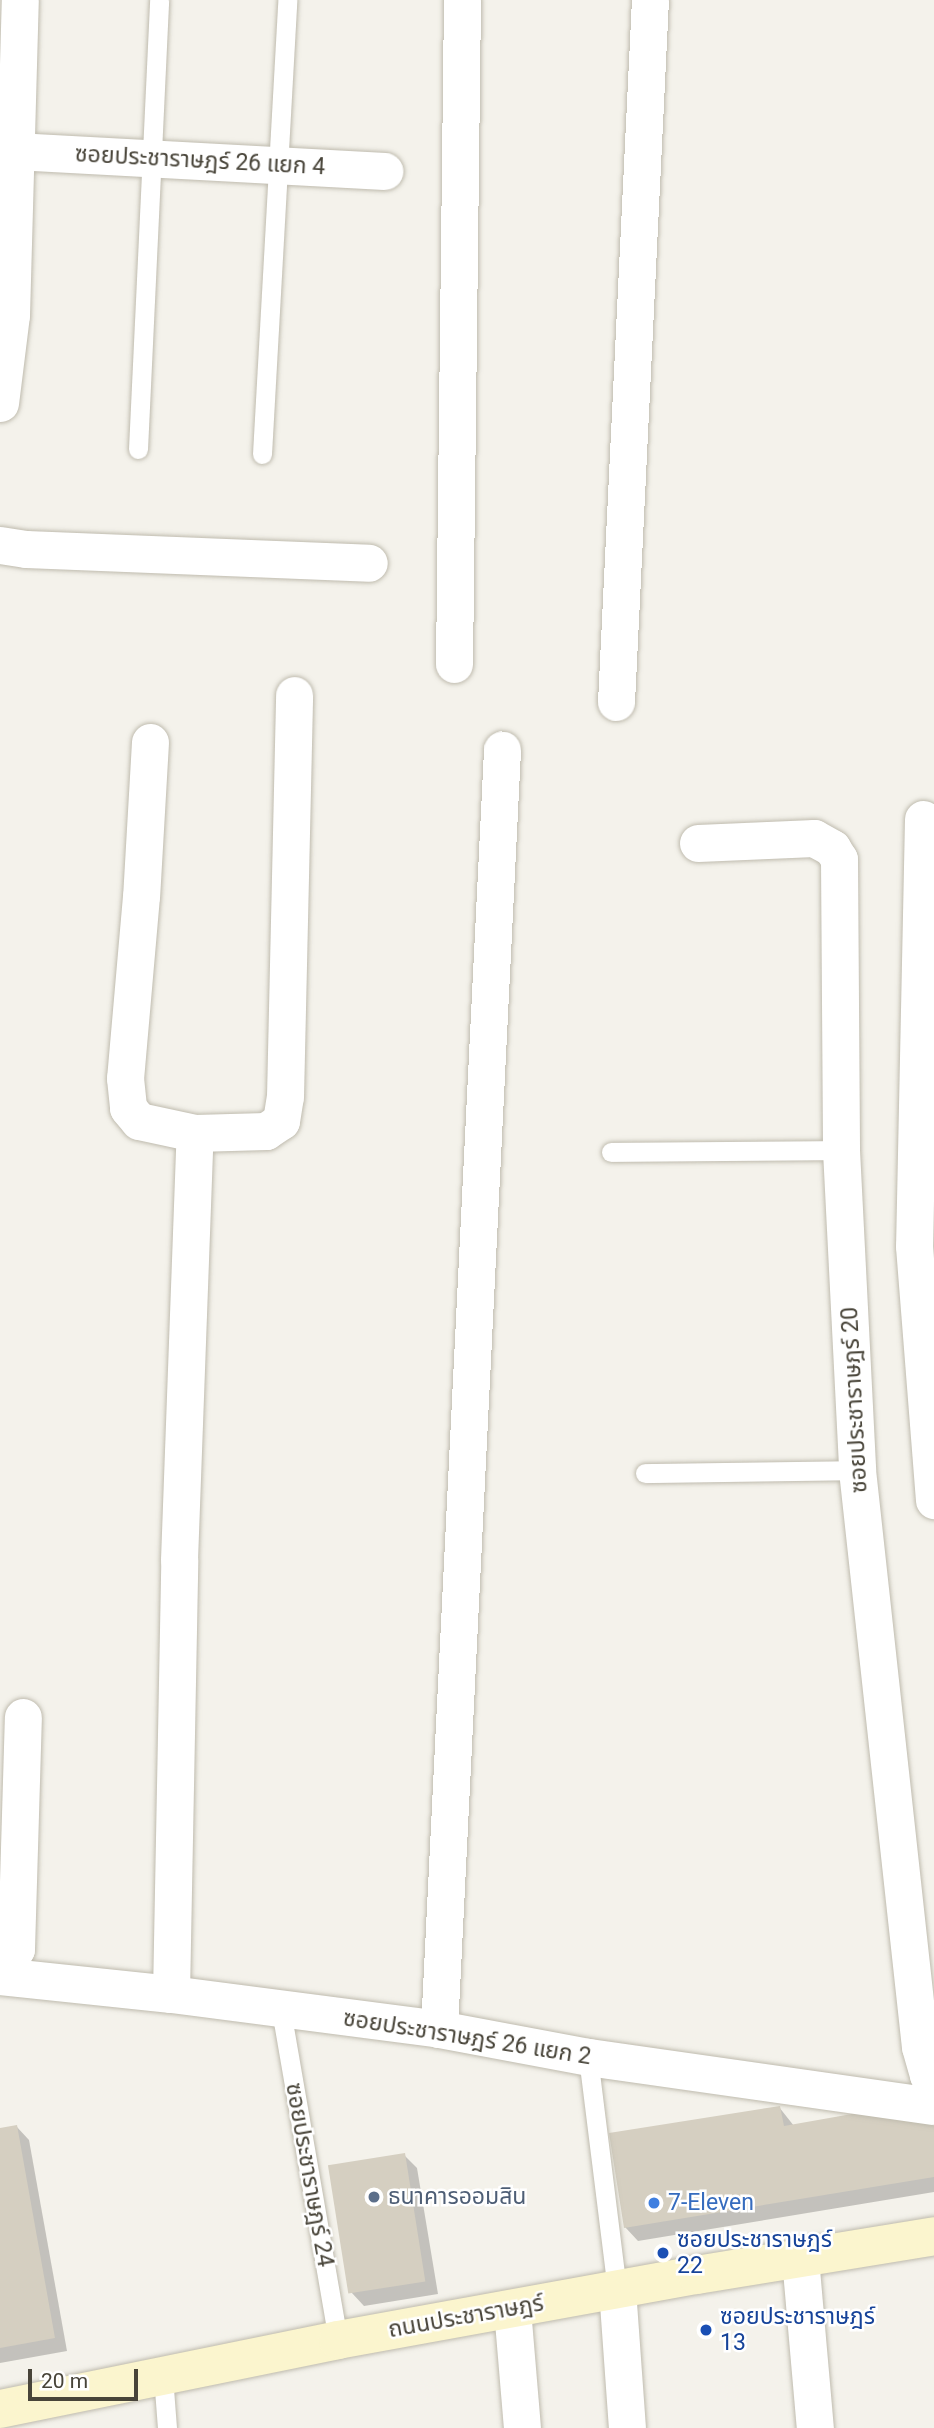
<!DOCTYPE html>
<html>
<head>
<meta charset="utf-8">
<style>
	body { margin:0 }
	#map { position:relative; width:934px; height:2428px; overflow:hidden; background:#f4f2eb; font-family:Roboto,"Noto Sans Thai",sans-serif }
	div>[style] { position:absolute }
	[style*='--x'] { left:calc(var(--x)*1px); top:calc(var(--y)*1px); width:calc(var(--w)*1px); rotate:calc(var(--a)*1deg) }
	.shadow>* { inset:0; background:#0003 }
	.building>* { inset:0; background:#d5cfc1; transform-origin:0 0 }
	.roads { filter:drop-shadow(0 0 2px #bfbbae) drop-shadow(0 0 2px #bfbbae) }
	.service>* { height:19px; margin:-9.5px; padding:0 9.5px; transform-origin:9.5px; border-radius:9.5px; background:#fff }
	.minor>* { height:37px; margin:-18.5px; padding:0 18.5px; transform-origin:18.5px; border-radius:18.5px; background:#fff }
	.secondary>* { height:38px; margin:-19px; padding:0 19px; transform-origin:19px; border-radius:19px; background:#fbf5ce }
	.dots>* { width:19px; height:19px; translate:-50% -50%; box-sizing:border-box; border:4px solid #fff; border-radius:50% }
	span { translate:-50% -50%; white-space:nowrap; text-align:center; line-height:1.15; -webkit-text-stroke:5px #fff; paint-order:stroke }
	.street-label { font-size:23px; color:#484439 }
	.service-label { font-size:23px; color:#4e5e75 }
	.left { translate:0 -50%; text-align:left }
	.shop-label { font-size:23px; color:#366cbe }
	.transit-label { font-size:23px; color:#164399 }
	.scale { position:absolute; left:28px; top:2369px; width:110px; height:32px; box-sizing:border-box; border:4px solid #484439; border-top:0; padding-left:9px; font-size:21px; line-height:24px; white-space:nowrap; color:#484439; -webkit-text-stroke:5px #fff; paint-order:stroke }
</style>
</head>
<body>
<div id="map">
	<div class="shadow">
		<div style="clip-path:polygon(779px 2107px,794px 2126px,934px 2113px,934px 2192px,638px 2241px,625px 2227px)"></div>
		<div style="clip-path:polygon(16px 2126px,29px 2140px,67px 2351px,0 2363px,0 2129px)"></div>
		<div style="clip-path:polygon(404px 2155px,417px 2168px,438px 2294px,364px 2306px,351px 2292px)"></div>
	</div>
	<div class="building">
		<div style="clip-path:polygon(780px 2106px,784px 2126px,897px 2106px,934px 2111px,934px 2177px,624px 2228px,609px 2133px)"></div>
		<div style="clip-path:polygon(17px 2125px,55px 2338px,0 2348px,0 2128px)"></div>
		<div style="left:405px;top:2153px;width:130px;height:78px;rotate:81deg"></div>
	</div>
	<div class="roads">
		<div class="service">
			<div style="--x:138;--y:449;--w:449;--a:-87.3"></div>
			<div style="--x:262;--y:454;--w:455;--a:-86.8"></div>
			<div style="--x:611;--y:1152;--w:230;--a:-0.5"></div>
			<div style="--x:645;--y:1473;--w:212;--a:-0.8"></div>
			<div style="--x:281;--y:2010;--w:335;--a:80.2"></div>
			<div style="--x:588;--y:2057;--w:234;--a:82.9"></div>
			<div style="--x:163;--y:2376;--w:52;--a:85.6"></div>
		</div>
		<div class="minor">
			<div style="--x:15;--y:151;--w:370;--a:3.1"></div>
			<div style="--x:0;--y:403;--w:89;--a:-82.9"></div>
			<div style="--x:11;--y:315;--w:315;--a:-88.4"></div>
			<div style="--x:0;--y:545;--w:26;--a:9"></div>
			<div style="--x:26;--y:549;--w:343;--a:2.3"></div>
			<div style="--x:454;--y:664;--w:664;--a:-89.31"></div>
			<div style="--x:616;--y:702;--w:703;--a:-87.23"></div>
			<div style="--x:150;--y:742;--w:154;--a:93.3"></div>
			<div style="--x:141;--y:896;--w:183;--a:95"></div>
			<div style="--x:125;--y:1078;--w:30;--a:84"></div>
			<div style="--x:128;--y:1108;--w:17;--a:50"></div>
			<div style="--x:139;--y:1121;--w:57;--a:12.1"></div>
			<div style="--x:923;--y:819;--w:427;--a:91.2"></div>
			<div style="--x:914;--y:1246;--w:255;--a:85.5"></div>
			<div style="--x:698;--y:843;--w:116;--a:-2.5"></div>
			<div style="--x:814;--y:838;--w:21;--a:29"></div>
			<div style="--x:832;--y:848;--w:13;--a:58"></div>
			<div style="--x:839;--y:859;--w:291;--a:89.6"></div>
			<div style="--x:841;--y:1150;--w:320;--a:87.1"></div>
			<div style="--x:857;--y:1470;--w:580;--a:83.77"></div>
			<div style="--x:920;--y:2047;--w:29;--a:74"></div>
			<div style="--x:928;--y:2075;--w:11;--a:56"></div>
			<div style="--x:0;--y:1949;--w:16;--a:0"></div>
			<div style="--x:16;--y:1949;--w:232;--a:-88.3"></div>
			<div style="--x:0;--y:1976;--w:172;--a:6"></div>
			<div style="--x:171;--y:1994;--w:270;--a:7.4"></div>
			<div style="--x:439;--y:2029;--w:152;--a:10.6"></div>
			<div style="--x:588;--y:2057;--w:349;--a:8.1"></div>
			<div style="--x:171;--y:1994;--w:434;--a:-88.9"></div>
			<div style="--x:179;--y:1560;--w:427;--a:-87.9"></div>
			<div style="--x:195;--y:1133;--w:71;--a:-1.6"></div>
			<div style="--x:266;--y:1131;--w:18;--a:-34"></div>
			<div style="--x:281;--y:1121;--w:24;--a:-81"></div>
			<div style="--x:285;--y:1097;--w:402;--a:-88.7"></div>
			<div style="--x:439;--y:2029;--w:1281;--a:-87.18"></div>
			<div style="--x:800;--y:2258;--w:171;--a:85"></div>
			<div style="--x:617;--y:2289;--w:139;--a:85.9"></div>
			<div style="--x:512;--y:2309;--w:119;--a:85.2"></div>
		</div>
		<div class="secondary">
			<div style="--x:0;--y:2409;--w:345;--a:-11.5"></div>
			<div style="--x:338;--y:2340;--w:365;--a:-10.3"></div>
			<div style="--x:697;--y:2275;--w:240;--a:-9.3"></div>
		</div>
	</div>
	<div class="dots">
		<div style="left:374px;top:2197px;background:#5c6f8a"></div>
		<div style="left:654px;top:2203px;background:#3f7fe0"></div>
		<div style="left:663px;top:2253px;background:#1a4fb4"></div>
		<div style="left:706px;top:2330px;background:#1a4fb4"></div>
	</div>
	<div class="street-label">
		<span style="left:200px;top:161px;rotate:3deg">ซอยประชาราษฎร์ 26 แยก 4</span>
		<span style="left:855px;top:1400px;rotate:-93deg">ซอยประชาราษฎร์ 20</span>
		<span style="left:467px;top:2038px;rotate:9deg">ซอยประชาราษฎร์ 26 แยก 2</span>
		<span style="left:309px;top:2175px;rotate:80deg">ซอยประชาราษฎร์ 24</span>
		<span style="left:466px;top:2317px;rotate:-10deg">ถนนประชาราษฎร์</span>
	</div>
	<div class="service-label">
		<span class="left" style="left:388px;top:2197px">ธนาคารออมสิน</span>
	</div>
	<div class="shop-label">
		<span class="left" style="left:668px;top:2203px">7-Eleven</span>
	</div>
	<div class="transit-label">
		<span class="left" style="left:677px;top:2253px">ซอยประชาราษฎร์<br>22</span>
		<span class="left" style="left:720px;top:2330px">ซอยประชาราษฎร์<br>13</span>
	</div>
	<div class="scale">20 m</div>
</div>
</body>
</html>
